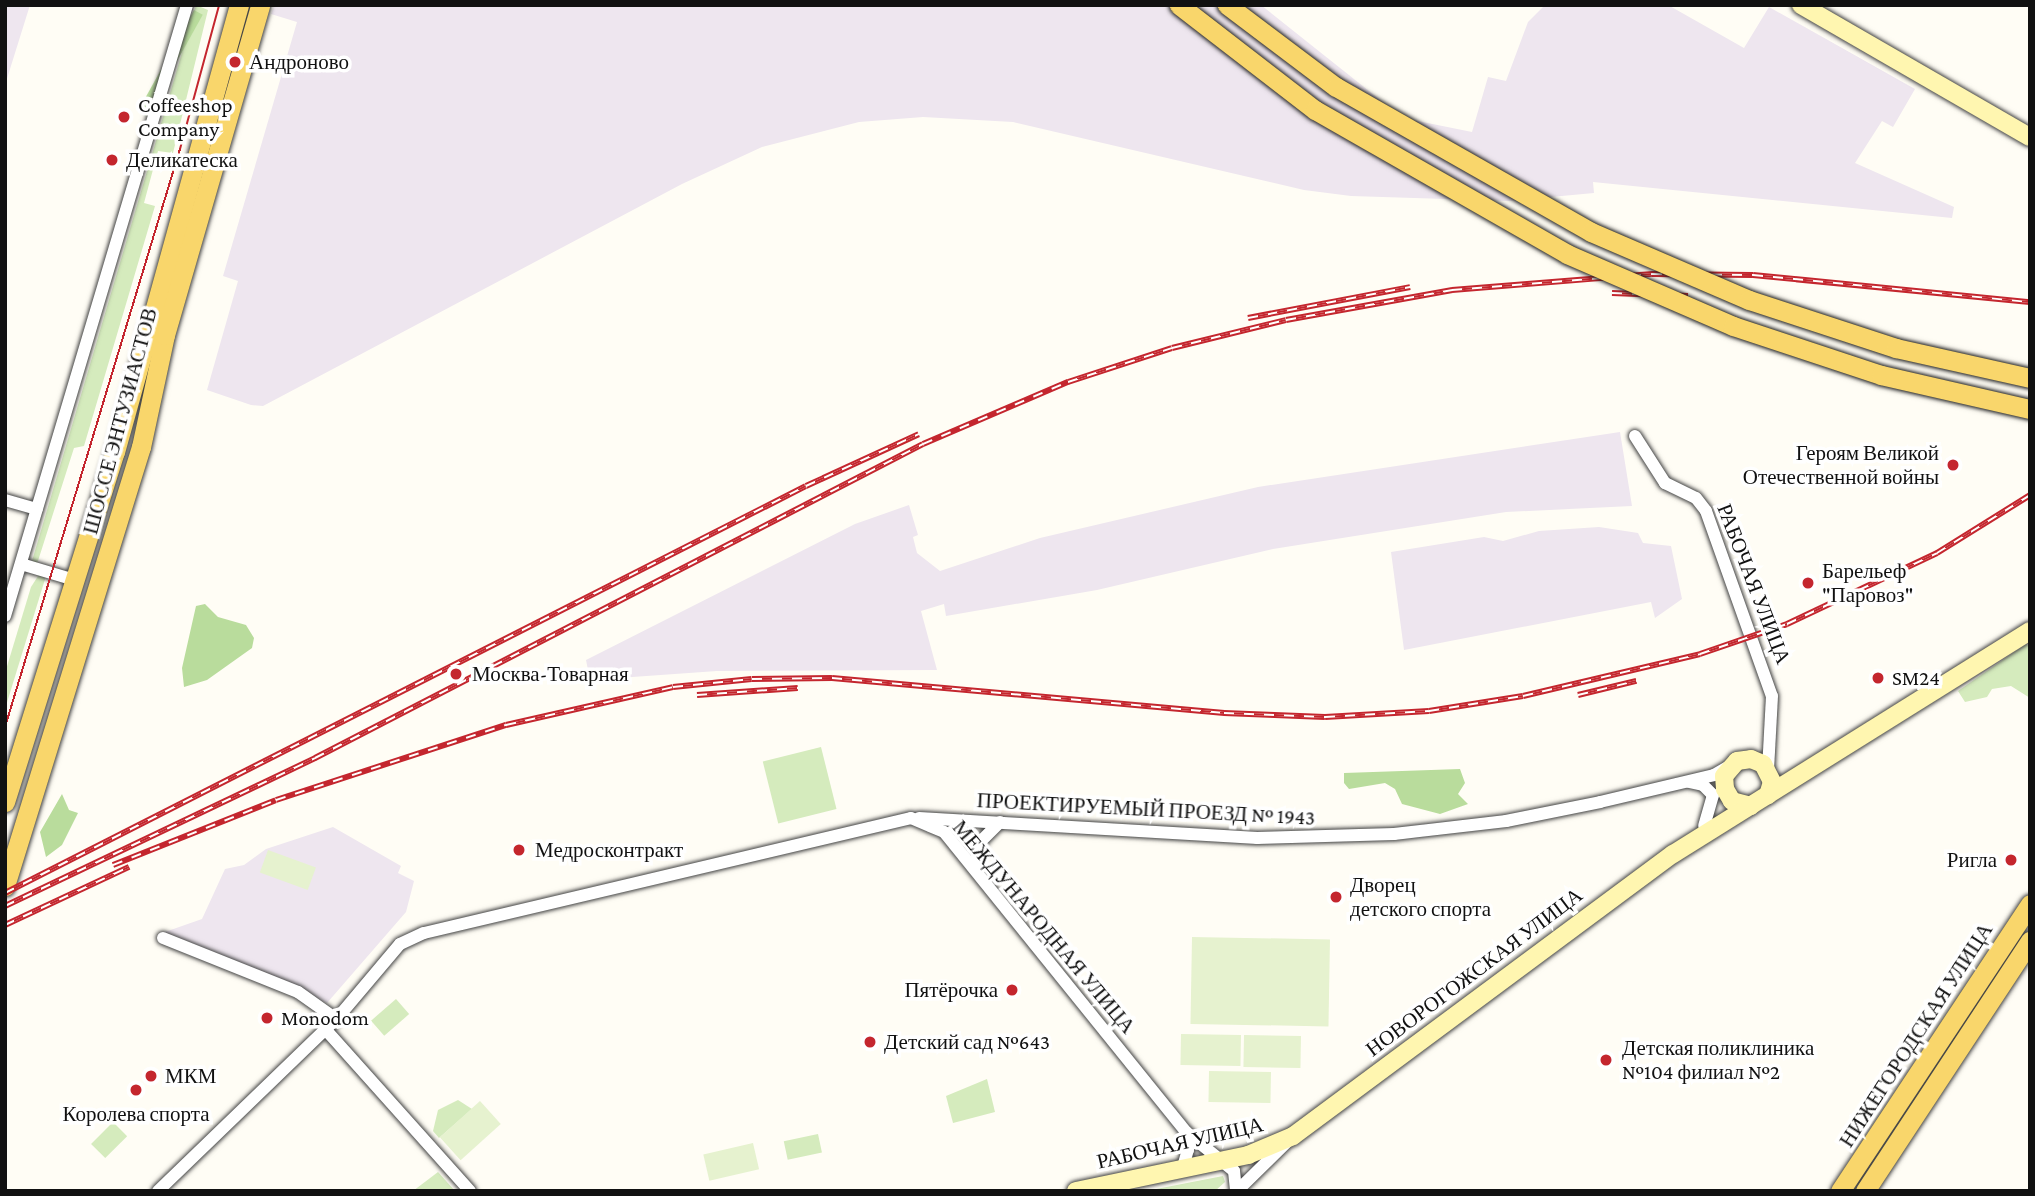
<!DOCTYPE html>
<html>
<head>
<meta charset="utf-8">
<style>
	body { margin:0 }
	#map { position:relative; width:2035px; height:1196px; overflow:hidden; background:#fffdf5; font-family:"Crimson Pro",serif }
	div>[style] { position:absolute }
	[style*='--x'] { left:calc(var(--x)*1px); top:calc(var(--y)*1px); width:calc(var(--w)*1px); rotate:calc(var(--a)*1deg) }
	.industrial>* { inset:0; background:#eee6ef }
	.green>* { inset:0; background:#d5ebbd; transform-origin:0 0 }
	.forest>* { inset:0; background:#b9dc9c; transform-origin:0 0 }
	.pitch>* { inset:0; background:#e6f2cf; transform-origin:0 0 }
	.roads { filter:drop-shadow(0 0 2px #444) drop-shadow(0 0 2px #444) }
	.street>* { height:12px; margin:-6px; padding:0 6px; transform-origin:6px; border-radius:6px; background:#fff }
	.secondary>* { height:18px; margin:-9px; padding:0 9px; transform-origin:9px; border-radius:9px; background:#fff6b0 }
	.primary>* { height:19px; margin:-9.5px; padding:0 9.5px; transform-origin:9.5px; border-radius:9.5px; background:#f9d66b }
	.tram>* { height:2px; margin:-1px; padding:0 1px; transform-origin:1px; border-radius:1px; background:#c4262e }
	.rail>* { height:6px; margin-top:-3px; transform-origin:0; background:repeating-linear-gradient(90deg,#fff 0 10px,#c4262e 0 20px); box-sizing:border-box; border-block:2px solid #c4262e }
	.bridges { filter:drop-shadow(0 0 2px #222) drop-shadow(0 0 2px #222) }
	.primary-bridge>* { height:19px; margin:-9.5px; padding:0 9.5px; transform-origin:9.5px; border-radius:9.5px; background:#f9d66b }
	.dots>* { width:19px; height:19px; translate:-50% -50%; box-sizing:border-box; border:4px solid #fff; border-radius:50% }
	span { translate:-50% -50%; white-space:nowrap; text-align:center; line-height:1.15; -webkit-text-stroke:7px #fff; paint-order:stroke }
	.poi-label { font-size:21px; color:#111 }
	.left { translate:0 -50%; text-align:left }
	.right { translate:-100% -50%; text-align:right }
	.street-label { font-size:21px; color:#111 }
	.frame { position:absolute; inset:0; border:7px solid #111; pointer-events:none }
</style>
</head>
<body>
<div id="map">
	<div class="industrial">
		<div style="clip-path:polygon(5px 5px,30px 5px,5px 85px)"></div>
		<div style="clip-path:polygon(274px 5px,1261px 5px,1403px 118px,1472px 132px,1488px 77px,1506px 81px,1528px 22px,1545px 5px,1668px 5px,1744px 48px,1769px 7px,1915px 89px,1893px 127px,1882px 121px,1855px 163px,1954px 207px,1952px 218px,1593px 182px,1594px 193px,1509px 201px,1351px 196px,1304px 190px,1013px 122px,923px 117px,859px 122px,762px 147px,682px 184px,263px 406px,251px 405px,207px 390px,238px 281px,223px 276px,297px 22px,271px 14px)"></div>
		<div style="clip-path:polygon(1620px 432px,1632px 506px,1506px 512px,1273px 549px,1097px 590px,946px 616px,944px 604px,921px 611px,937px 670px,717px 671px,590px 680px,586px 660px,855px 524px,909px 505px,918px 535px,913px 537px,917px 553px,940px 571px,1040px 538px,1258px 487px)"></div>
		<div style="clip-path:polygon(1599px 527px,1638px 533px,1643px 543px,1671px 546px,1682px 599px,1655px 618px,1651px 602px,1404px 650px,1391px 552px,1484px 537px,1503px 541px,1539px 531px)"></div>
		<div style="clip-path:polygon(333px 827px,401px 866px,398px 873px,414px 881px,406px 912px,327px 1003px,162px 933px,202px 919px,225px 869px,244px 865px,266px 849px)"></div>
	</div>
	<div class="green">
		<div style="clip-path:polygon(196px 5px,208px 10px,173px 153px,158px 151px,144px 203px,155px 206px,84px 446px,74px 448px,37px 564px,32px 561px)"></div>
		<div style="clip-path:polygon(40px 573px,46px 576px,5px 709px,5px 673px,31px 587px)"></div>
		<div style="clip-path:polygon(2026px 644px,2030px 647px,2030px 698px,2011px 686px,1992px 689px,1987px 697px,1965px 702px,1958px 691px)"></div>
		<div style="left:821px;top:747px;width:64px;height:60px;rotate:76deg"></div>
		<div style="left:396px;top:999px;width:20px;height:33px;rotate:49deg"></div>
		<div style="clip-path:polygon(987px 1079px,995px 1112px,953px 1123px,946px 1096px)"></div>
		<div style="clip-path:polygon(458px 1100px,472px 1109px,439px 1138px,433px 1131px,438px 1110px)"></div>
		<div style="left:113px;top:1122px;width:20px;height:31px;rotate:45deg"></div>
		<div style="left:818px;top:1134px;width:19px;height:35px;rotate:78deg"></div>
		<div style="clip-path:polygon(438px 1172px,455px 1191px,413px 1191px)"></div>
		<div style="clip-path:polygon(1223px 1176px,1225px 1182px,1215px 1191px,1146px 1191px)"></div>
	</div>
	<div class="forest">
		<div style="left:194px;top:10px;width:10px;height:116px;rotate:29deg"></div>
		<div style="clip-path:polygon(205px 604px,218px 617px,246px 625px,254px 638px,252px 648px,207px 680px,184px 687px,182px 668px,196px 606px)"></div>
		<div style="clip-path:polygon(1460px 769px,1465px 783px,1458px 794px,1468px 804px,1440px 814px,1402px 804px,1395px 789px,1385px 783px,1349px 789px,1344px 783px,1344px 773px)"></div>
		<div style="clip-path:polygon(62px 794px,69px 810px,78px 813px,62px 845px,46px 857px,40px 832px)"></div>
	</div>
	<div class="pitch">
		<div style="left:268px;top:850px;width:51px;height:24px;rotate:20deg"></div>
		<div style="left:1192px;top:937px;width:138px;height:87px;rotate:1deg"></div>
		<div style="left:1181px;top:1034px;width:60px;height:31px;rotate:1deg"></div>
		<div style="left:1244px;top:1035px;width:57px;height:32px;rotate:1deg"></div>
		<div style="left:1209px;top:1071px;width:62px;height:31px;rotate:1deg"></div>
		<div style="left:480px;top:1101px;width:31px;height:54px;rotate:48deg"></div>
		<div style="left:753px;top:1143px;width:27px;height:51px;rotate:77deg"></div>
	</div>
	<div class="roads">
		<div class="street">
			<div style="--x:1635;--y:436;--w:56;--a:57.4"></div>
			<div style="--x:1665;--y:483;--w:34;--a:26"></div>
			<div style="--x:1696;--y:498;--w:16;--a:52"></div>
			<div style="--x:1706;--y:511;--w:196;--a:70.4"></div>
			<div style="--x:1772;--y:696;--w:73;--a:93.1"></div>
			<div style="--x:5;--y:500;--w:33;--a:16"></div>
			<div style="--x:21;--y:564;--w:56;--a:16.5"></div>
			<div style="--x:5;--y:616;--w:638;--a:-73.41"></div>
			<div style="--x:1689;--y:782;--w:14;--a:12"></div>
			<div style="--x:1703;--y:785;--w:14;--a:45"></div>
			<div style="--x:1713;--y:795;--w:32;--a:106"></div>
			<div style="--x:919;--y:818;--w:339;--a:3.4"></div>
			<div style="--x:1257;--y:838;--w:137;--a:-1.7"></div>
			<div style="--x:1394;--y:834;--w:113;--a:-6.6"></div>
			<div style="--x:1506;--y:821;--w:96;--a:-11.4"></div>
			<div style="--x:1600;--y:802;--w:117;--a:-13.3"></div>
			<div style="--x:1714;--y:775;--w:16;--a:-30"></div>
			<div style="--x:974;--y:868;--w:28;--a:-75"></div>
			<div style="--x:981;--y:841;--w:27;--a:-45"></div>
			<div style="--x:163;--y:938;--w:145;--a:21.8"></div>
			<div style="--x:298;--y:992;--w:47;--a:35.4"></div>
			<div style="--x:326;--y:1030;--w:216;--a:48.2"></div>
			<div style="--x:1183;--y:1167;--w:18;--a:-74"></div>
			<div style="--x:1188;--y:1150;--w:18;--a:-96"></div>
			<div style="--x:158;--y:1191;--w:253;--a:-44"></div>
			<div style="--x:340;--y:1015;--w:93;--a:-49.8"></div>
			<div style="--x:400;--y:944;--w:26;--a:-25"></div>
			<div style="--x:424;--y:933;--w:500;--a:-13.29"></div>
			<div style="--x:911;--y:818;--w:36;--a:23"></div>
			<div style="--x:944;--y:832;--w:385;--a:51.1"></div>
			<div style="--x:1186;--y:1132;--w:62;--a:39.1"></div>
			<div style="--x:1234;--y:1171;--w:20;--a:84"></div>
			<div style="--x:1237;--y:1191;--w:71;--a:-44.4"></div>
		</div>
		<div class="secondary">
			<div style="--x:1801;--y:5;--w:264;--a:30"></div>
			<div style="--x:1751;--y:806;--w:20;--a:-165"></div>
			<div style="--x:1732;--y:801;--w:14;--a:-120"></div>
			<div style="--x:1725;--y:789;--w:13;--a:-94"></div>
			<div style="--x:1724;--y:776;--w:20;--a:-49"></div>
			<div style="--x:1737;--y:761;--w:14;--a:-8"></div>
			<div style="--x:1751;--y:759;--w:13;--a:23"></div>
			<div style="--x:1763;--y:764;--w:20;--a:63"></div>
			<div style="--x:1772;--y:782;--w:14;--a:107"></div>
			<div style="--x:1076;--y:1191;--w:176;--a:-11.8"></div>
			<div style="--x:1248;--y:1155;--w:49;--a:-22.9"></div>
			<div style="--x:1293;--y:1136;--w:473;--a:-36.6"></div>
			<div style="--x:1673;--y:854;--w:421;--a:-32"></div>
		</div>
		<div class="primary">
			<div style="--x:5;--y:802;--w:367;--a:-72.6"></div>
			<div style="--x:115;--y:452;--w:464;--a:-74.5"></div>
			<div style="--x:5;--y:886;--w:460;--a:-72.8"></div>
			<div style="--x:141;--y:447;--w:115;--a:-77.9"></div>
			<div style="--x:165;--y:335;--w:343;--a:-73.9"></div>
			<div style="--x:1840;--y:1191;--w:344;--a:-56.5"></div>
			<div style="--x:1865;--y:1191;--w:300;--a:-56.6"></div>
		</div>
	</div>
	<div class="tram">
		<div style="--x:5;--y:727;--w:604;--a:-73.16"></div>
		<div style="--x:180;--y:149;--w:149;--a:-74.8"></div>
	</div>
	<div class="rail">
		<div style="--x:1612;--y:293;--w:76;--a:2.3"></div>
		<div style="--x:1248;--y:318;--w:165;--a:-10.8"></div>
		<div style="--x:697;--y:695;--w:101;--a:-4"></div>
		<div style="--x:1578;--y:695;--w:60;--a:-13.6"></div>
		<div style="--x:113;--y:865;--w:175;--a:-21.7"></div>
		<div style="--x:276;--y:800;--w:242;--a:-18.1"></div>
		<div style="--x:506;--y:725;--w:171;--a:-12.8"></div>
		<div style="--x:673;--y:687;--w:79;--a:-5.8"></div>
		<div style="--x:752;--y:679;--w:80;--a:-0.7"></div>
		<div style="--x:832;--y:678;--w:394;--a:5.1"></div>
		<div style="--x:1224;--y:713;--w:101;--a:2.3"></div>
		<div style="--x:1325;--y:717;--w:104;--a:-3.3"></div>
		<div style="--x:1429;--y:711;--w:95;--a:-9.1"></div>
		<div style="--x:1523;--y:696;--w:182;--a:-13.3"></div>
		<div style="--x:1700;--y:654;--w:92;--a:-19"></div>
		<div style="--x:1787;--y:624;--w:166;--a:-25.3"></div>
		<div style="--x:1937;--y:553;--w:110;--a:-31.9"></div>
		<div style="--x:5;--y:893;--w:898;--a:-26.94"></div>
		<div style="--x:806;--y:486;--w:124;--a:-24.7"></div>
		<div style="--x:5;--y:906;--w:344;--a:-25.5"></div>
		<div style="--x:315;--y:758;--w:684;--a:-27.31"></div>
		<div style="--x:923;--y:444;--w:158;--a:-23.2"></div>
		<div style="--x:1068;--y:382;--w:109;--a:-18.1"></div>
		<div style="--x:1172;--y:348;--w:117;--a:-13.8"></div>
		<div style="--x:1286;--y:320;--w:169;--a:-10.2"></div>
		<div style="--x:1452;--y:290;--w:201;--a:-4.6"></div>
		<div style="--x:1652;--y:274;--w:101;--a:0.6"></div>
		<div style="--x:1753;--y:275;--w:278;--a:5.6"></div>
		<div style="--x:5;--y:925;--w:137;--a:-25.1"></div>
	</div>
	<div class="bridges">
		<div class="primary-bridge">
			<div style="--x:1179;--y:5;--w:172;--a:37.7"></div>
			<div style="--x:1315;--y:110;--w:290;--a:29.7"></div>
			<div style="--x:1567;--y:254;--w:181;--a:23.4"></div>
			<div style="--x:1733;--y:326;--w:156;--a:18.3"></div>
			<div style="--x:1881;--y:375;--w:153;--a:12.9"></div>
			<div style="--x:1227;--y:5;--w:136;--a:37"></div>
			<div style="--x:1336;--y:87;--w:293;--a:29.6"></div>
			<div style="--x:1591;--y:232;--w:172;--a:23.3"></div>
			<div style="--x:1749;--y:300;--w:155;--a:18.1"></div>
			<div style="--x:1896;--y:348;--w:137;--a:12.6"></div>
		</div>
	</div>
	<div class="dots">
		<div style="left:235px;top:62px;background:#c4262e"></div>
		<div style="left:124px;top:117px;background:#c4262e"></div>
		<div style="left:112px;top:160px;background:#c4262e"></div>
		<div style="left:1953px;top:465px;background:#c4262e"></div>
		<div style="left:1808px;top:583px;background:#c4262e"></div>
		<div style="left:456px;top:674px;background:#c4262e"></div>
		<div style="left:1878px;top:678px;background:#c4262e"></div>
		<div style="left:519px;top:850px;background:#c4262e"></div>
		<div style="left:2011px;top:860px;background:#c4262e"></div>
		<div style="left:1336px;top:897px;background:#c4262e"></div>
		<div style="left:1012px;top:990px;background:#c4262e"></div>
		<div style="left:267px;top:1018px;background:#c4262e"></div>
		<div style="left:870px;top:1042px;background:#c4262e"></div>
		<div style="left:1606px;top:1060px;background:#c4262e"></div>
		<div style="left:151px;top:1076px;background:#c4262e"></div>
		<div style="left:136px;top:1090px;background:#c4262e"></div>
	</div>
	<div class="poi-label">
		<span class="left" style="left:249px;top:62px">Андроново</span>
		<span class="left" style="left:138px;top:117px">Coffeeshop<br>Company</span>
		<span class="left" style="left:126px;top:160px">Деликатеска</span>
		<span class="right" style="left:1939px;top:465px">Героям Великой<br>Отечественной войны</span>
		<span class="left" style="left:1822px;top:583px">Барельеф<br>"Паровоз"</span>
		<span class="left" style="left:472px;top:674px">Москва-Товарная</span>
		<span class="left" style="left:1892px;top:678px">SM24</span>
		<span class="left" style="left:535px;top:850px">Медросконтракт</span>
		<span class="right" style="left:1997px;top:860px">Ригла</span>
		<span class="left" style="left:1350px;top:897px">Дворец<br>детского спорта</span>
		<span class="right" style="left:998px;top:990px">Пятёрочка</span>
		<span class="left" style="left:281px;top:1018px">Monodom</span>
		<span class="left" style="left:884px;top:1042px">Детский сад №643</span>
		<span class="left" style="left:1622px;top:1060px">Детская поликлиника<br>№104 филиал №2</span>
		<span class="left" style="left:165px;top:1076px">МКМ</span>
		<span style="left:136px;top:1114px">Королева спорта</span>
	</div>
	<div class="street-label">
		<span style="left:120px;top:421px;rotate:-75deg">ШОССЕ ЭНТУЗИАСТОВ</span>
		<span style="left:1754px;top:584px;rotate:69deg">РАБОЧАЯ УЛИЦА</span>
		<span style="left:1146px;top:809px;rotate:3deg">ПРОЕКТИРУЕМЫЙ ПРОЕЗД № 1943</span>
		<span style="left:1044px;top:927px;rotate:50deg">МЕЖДУНАРОДНАЯ УЛИЦА</span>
		<span style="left:1474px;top:972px;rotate:-37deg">НОВОРОГОЖСКАЯ УЛИЦА</span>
		<span style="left:1916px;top:1035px;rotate:-57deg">НИЖЕГОРОДСКАЯ УЛИЦА</span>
		<span style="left:1180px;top:1143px;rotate:-13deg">РАБОЧАЯ УЛИЦА</span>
	</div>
	<div class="frame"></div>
</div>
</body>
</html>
